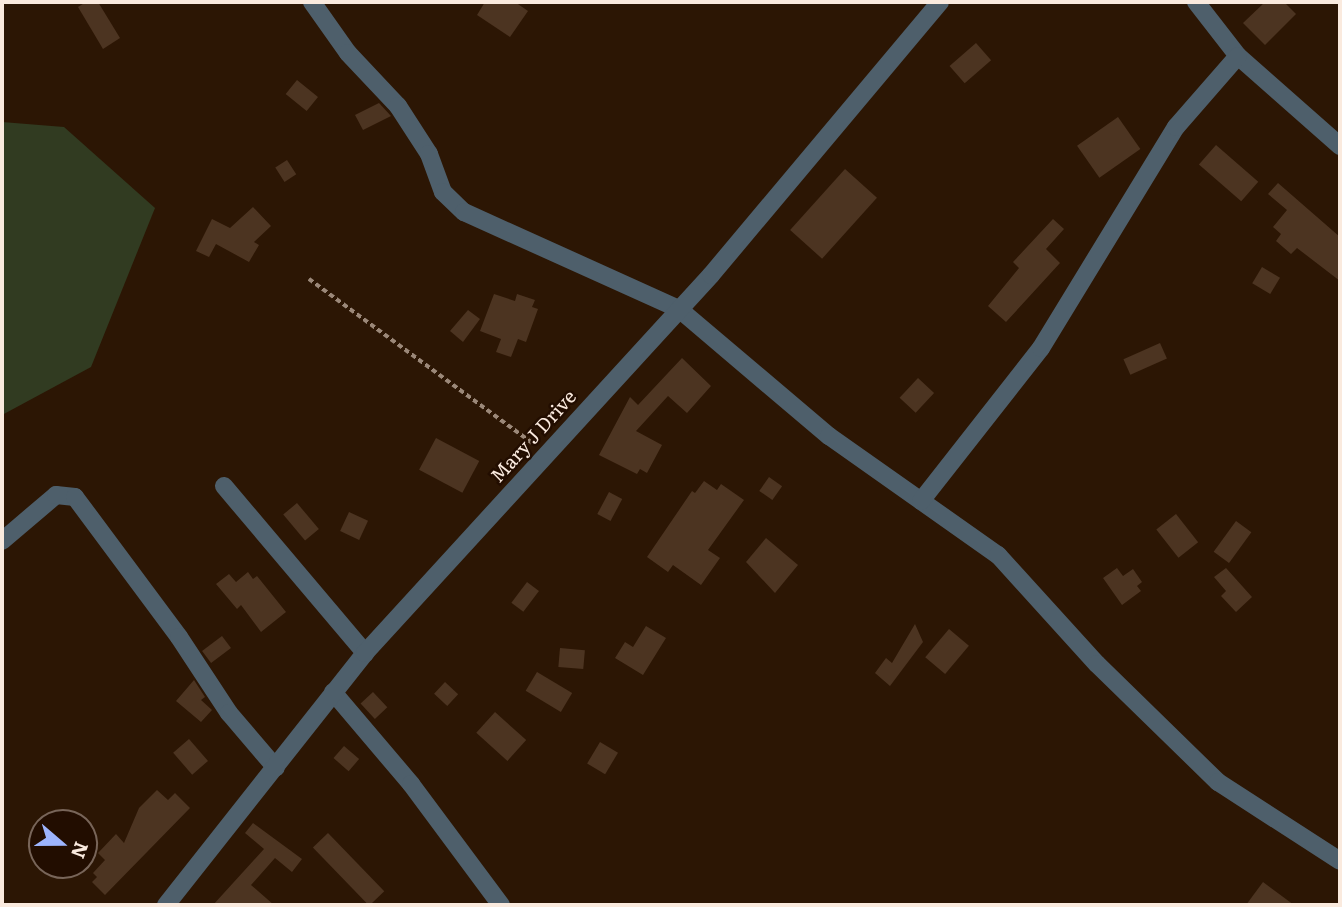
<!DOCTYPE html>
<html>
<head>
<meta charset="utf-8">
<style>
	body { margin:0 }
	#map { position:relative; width:1342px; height:907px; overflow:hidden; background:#2c1604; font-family:Literata,serif }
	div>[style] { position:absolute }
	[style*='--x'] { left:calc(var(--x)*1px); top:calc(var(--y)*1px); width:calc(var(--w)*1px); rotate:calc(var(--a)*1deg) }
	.green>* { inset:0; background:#313b21 }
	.building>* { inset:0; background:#4c3421; transform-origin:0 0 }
	.path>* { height:3.5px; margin-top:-1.75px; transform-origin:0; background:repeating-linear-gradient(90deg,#9b8879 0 5px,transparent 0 8.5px) }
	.minor>* { height:18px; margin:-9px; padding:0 9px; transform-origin:9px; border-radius:9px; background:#4e5f6b }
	span { translate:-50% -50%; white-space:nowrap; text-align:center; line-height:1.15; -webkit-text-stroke:5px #220d00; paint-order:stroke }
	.street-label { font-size:19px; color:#faeade }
	.frame { position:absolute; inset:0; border:4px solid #faeade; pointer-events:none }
	.north { position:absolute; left:28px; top:809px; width:70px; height:70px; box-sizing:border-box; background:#220d00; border:2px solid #786559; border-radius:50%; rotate:110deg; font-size:19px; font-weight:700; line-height:28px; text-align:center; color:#faeade }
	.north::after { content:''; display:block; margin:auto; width:24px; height:32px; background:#9db4fd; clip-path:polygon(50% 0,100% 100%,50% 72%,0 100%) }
</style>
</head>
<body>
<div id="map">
	<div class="green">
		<div style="clip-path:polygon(2px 122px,64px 127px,155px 208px,91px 367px,2px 415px)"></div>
	</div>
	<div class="building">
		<div style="clip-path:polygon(86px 2px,98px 2px,120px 38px,103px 49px,78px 7px)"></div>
		<div style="clip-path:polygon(485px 2px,515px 2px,528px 11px,510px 37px,477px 15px)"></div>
		<div style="clip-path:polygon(1265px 2px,1284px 2px,1296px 14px,1265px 45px,1243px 23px)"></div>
		<div style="left:976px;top:43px;width:23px;height:35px;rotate:49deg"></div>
		<div style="left:297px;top:80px;width:27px;height:18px;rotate:39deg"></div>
		<div style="clip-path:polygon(379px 103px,391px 116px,363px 130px,355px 115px)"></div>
		<div style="left:1118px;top:117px;width:39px;height:50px;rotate:55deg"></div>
		<div style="left:1216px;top:145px;width:56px;height:26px;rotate:41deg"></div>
		<div style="left:287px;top:160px;width:17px;height:14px;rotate:57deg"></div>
		<div style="left:845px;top:169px;width:43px;height:82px;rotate:42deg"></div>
		<div style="clip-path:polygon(1278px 183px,1340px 237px,1340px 281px,1297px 248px,1291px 254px,1276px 241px,1281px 234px,1273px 227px,1287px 210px,1268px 194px)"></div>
		<div style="clip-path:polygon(253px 207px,271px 226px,254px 242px,259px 245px,249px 262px,216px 244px,209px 257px,196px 251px,212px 219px,230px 228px)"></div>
		<div style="clip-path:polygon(1053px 219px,1064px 229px,1046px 249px,1060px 263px,1006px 322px,988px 306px,1019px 268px,1013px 262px)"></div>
		<div style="left:1262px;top:267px;width:21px;height:19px;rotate:31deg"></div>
		<div style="clip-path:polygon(494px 294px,515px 301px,517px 294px,535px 300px,532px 307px,538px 309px,526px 342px,518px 339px,511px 357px,496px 352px,501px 339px,480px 331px)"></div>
		<div style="clip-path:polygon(468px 310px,480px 319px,463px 342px,450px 331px)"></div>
		<div style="left:1160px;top:343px;width:17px;height:40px;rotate:66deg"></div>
		<div style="clip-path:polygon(682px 358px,711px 386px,687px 413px,668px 396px,636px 431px,662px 445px,647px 473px,640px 469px,637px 474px,599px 455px,630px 397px,638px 405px)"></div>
		<div style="left:918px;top:378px;width:22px;height:27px;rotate:43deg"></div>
		<div style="left:436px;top:438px;width:49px;height:36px;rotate:28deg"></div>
		<div style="left:769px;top:477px;width:16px;height:17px;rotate:35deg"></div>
		<div style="clip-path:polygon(704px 481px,717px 490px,721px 484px,744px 500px,708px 550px,720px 558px,701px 585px,673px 565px,668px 572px,647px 557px,692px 491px,695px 493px)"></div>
		<div style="left:609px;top:492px;width:15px;height:25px;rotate:28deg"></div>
		<div style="left:297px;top:503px;width:34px;height:18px;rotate:50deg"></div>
		<div style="left:349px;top:512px;width:21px;height:21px;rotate:25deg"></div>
		<div style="left:1176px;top:514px;width:36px;height:25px;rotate:52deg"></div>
		<div style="left:1236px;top:521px;width:19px;height:38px;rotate:36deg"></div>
		<div style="clip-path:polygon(766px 538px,798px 565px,775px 593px,746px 562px)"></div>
		<div style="clip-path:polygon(1117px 568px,1123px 576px,1133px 569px,1142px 582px,1137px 586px,1141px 591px,1122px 605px,1103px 578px)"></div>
		<div style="clip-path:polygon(1226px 568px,1252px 597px,1236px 612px,1221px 596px,1226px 591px,1214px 577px)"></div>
		<div style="clip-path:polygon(248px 572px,253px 579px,257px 576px,286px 612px,261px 632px,241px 605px,237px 609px,216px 584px,229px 574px,236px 582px)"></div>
		<div style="left:527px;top:582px;width:15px;height:26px;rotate:37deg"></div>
		<div style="clip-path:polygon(915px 624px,923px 642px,890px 686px,875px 673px,886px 658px,892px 663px)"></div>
		<div style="clip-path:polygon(646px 626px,666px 638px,643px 675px,615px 658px,625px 642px,633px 647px)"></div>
		<div style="left:949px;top:629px;width:26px;height:37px;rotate:40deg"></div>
		<div style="left:222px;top:636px;width:15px;height:25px;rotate:53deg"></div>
		<div style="left:560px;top:648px;width:25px;height:19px;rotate:5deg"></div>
		<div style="left:537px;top:672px;width:41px;height:22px;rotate:31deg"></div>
		<div style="clip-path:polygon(194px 680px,205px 697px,201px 700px,212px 710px,201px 722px,176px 701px)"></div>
		<div style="left:445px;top:682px;width:18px;height:16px;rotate:43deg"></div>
		<div style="left:373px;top:692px;width:21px;height:17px;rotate:47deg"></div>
		<div style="left:495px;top:712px;width:42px;height:28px;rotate:42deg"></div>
		<div style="left:189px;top:739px;width:29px;height:21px;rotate:49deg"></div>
		<div style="left:600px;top:742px;width:21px;height:25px;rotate:31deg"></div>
		<div style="left:344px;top:746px;width:20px;height:16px;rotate:41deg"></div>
		<div style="clip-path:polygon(157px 790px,168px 800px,175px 793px,190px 808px,105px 895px,92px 882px,97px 877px,93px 873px,105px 860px,98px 853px,116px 834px,124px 843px,139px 808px)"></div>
		<div style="clip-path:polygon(253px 823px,302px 859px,292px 872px,275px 858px,251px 885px,274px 905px,213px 905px,264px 849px,245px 833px)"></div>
		<div style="left:328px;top:833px;width:81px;height:21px;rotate:46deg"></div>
		<div style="clip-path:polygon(1263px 882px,1294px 905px,1246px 905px)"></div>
	</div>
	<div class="path">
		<div style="--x:309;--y:279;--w:277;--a:36.3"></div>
	</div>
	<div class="minor">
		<div style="--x:312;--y:2;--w:62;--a:54.8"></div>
		<div style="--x:348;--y:53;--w:73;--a:46.7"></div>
		<div style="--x:398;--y:106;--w:57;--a:57.1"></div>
		<div style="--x:429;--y:154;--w:40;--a:69.8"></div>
		<div style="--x:443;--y:192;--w:29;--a:44"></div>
		<div style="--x:464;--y:212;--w:236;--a:24.3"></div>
		<div style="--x:679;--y:309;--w:197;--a:40.3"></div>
		<div style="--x:829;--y:436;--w:207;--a:35.2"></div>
		<div style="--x:998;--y:555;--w:147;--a:47.8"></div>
		<div style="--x:1097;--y:664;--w:169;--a:44.3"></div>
		<div style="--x:1218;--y:782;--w:145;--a:32.9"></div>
		<div style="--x:1196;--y:2;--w:68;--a:52.1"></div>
		<div style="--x:1238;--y:56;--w:136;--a:41.4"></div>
		<div style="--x:224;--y:486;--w:219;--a:49.8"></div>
		<div style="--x:921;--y:501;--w:194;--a:-51.9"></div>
		<div style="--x:1041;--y:348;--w:259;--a:-58.6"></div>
		<div style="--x:1176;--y:127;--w:94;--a:-48.9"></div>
		<div style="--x:2;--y:541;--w:71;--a:-40.4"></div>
		<div style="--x:56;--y:495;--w:19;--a:6"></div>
		<div style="--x:75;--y:497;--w:174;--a:53.4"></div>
		<div style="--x:179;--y:637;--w:91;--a:56.7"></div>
		<div style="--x:229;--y:713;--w:72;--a:49.5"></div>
		<div style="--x:333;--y:692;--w:121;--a:49.7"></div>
		<div style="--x:411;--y:784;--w:151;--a:53.4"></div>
		<div style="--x:166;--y:905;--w:321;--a:-51.7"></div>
		<div style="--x:365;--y:653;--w:512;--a:-47.53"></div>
		<div style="--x:711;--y:275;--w:356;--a:-50"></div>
	</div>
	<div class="street-label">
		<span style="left:533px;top:436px;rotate:-48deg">Mary J Drive</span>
	</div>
	<div class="frame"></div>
	<div class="north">N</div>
</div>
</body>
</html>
